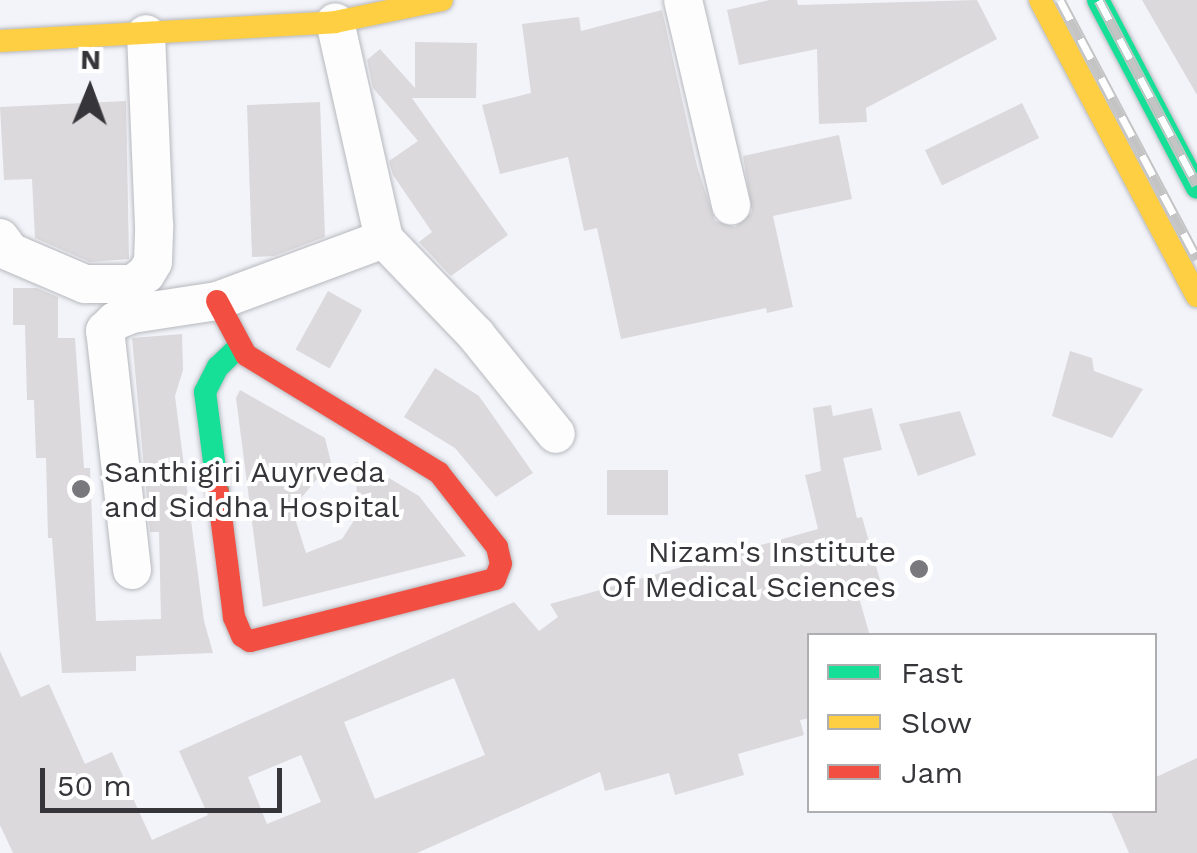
<!DOCTYPE html>
<html>
<head>
<meta charset="utf-8">
<style>
	body { margin:0 }
	#map { position:relative; width:1197px; height:853px; overflow:hidden; background:#f3f4fa; font-family:"Work Sans",sans-serif }
	div>[style] { position:absolute }
	[style*='--x'] { left:calc(var(--x)*1px); top:calc(var(--y)*1px); width:calc(var(--w)*1px); rotate:calc(var(--a)*1deg) }
	.building>* { inset:0; background:#dbd9db; transform-origin:0 0 }
	.roads { filter:drop-shadow(0 0 2px #b6b8bc) drop-shadow(0 0 2px #b6b8bc) }
	.street>* { height:38px; margin:-19px; padding:0 19px; transform-origin:19px; border-radius:19px; background:#fdfdfe }
	.fast>* { height:22px; margin:-11px; padding:0 11px; transform-origin:11px; border-radius:11px; background:#16e098 }
	.slow>* { height:22px; margin:-11px; padding:0 11px; transform-origin:11px; border-radius:11px; background:#ffcf43 }
	.jam>* { height:22px; margin:-11px; padding:0 11px; transform-origin:11px; border-radius:11px; background:#f24e42 }
	.rail>* { height:11px; margin-top:-5.5px; transform-origin:0; background:repeating-linear-gradient(90deg,#fff 0 22px,#c4c4c5 0 44px); box-sizing:border-box; border-block:2px solid #c4c4c5 }
	.dots>* { width:28px; height:28px; translate:-50% -50%; box-sizing:border-box; border:5px solid #fff; border-radius:50% }
	span { translate:-50% -50%; white-space:nowrap; text-align:center; line-height:1.15; -webkit-text-stroke:8px #fff; paint-order:stroke }
	.poi-label { font-size:30px; color:#35353a }
	.left { translate:0 -50%; text-align:left }
	.right { translate:-100% -50%; text-align:right }
	.legend { position:absolute; left:807px; top:633px; width:350px; height:180px; box-sizing:border-box; background:#fff; border:2px solid #aeaeb0; margin:0; padding:12px 18px; list-style:none; font-size:30px; color:#35353a }
	.legend li { display:flex; align-items:center; gap:20px; height:50px }
	.legend b { width:50px; border:2px solid #aeaeb0 }
	.north { position:absolute; left:40px; top:40px; width:100px; height:100px; -webkit-text-stroke:8px #fff; paint-order:stroke; rotate:1deg; font-size:28px; font-weight:700; line-height:40px; text-align:center; color:#35353a }
	.north::after { content:''; display:block; margin:auto; width:35px; height:45px; background:#35353a; clip-path:polygon(50% 0,100% 100%,50% 72%,0 100%) }
	.scale { position:absolute; left:40px; top:768px; width:242px; height:45px; box-sizing:border-box; border:5px solid #35353a; border-top:0; padding-left:12px; font-size:30px; line-height:35px; white-space:nowrap; color:#35353a; -webkit-text-stroke:8px #fff; paint-order:stroke }
</style>
</head>
<body>
<div id="map">
	<div class="building">
		<div style="clip-path:polygon(769px 0,797px 0,798px 5px,977px 0,997px 39px,866px 108px,867px 122px,819px 124px,817px 49px,739px 65px,727px 10px)"></div>
		<div style="clip-path:polygon(1142px 0,1197px 0,1197px 95px)"></div>
		<div style="clip-path:polygon(662px 10px,697px 166px,715px 221px,735px 227px,752px 212px,743px 156px,839px 135px,852px 199px,773px 216px,793px 307px,767px 313px,766px 308px,621px 339px,597px 228px,584px 231px,568px 157px,500px 174px,482px 105px,531px 93px,522px 24px,579px 17px,581px 31px)"></div>
		<div style="clip-path:polygon(415px 42px,477px 43px,476px 98px,412px 98px,508px 235px,451px 276px,419px 242px,432px 232px,393px 175px,389px 161px,418px 141px,373px 88px,367px 60px,380px 49px,415px 88px)"></div>
		<div style="clip-path:polygon(126px 101px,129px 259px,90px 262px,35px 238px,32px 179px,4px 180px,0 107px)"></div>
		<div style="clip-path:polygon(320px 102px,325px 237px,274px 256px,252px 257px,247px 105px)"></div>
		<div style="left:1022px;top:103px;width:39px;height:108px;rotate:64deg"></div>
		<div style="clip-path:polygon(13px 288px,37px 288px,58px 297px,58px 338px,75px 338px,84px 468px,90px 468px,96px 621px,161px 619px,159px 532px,150px 532px,132px 338px,182px 334px,183px 370px,175px 396px,204px 621px,213px 653px,136px 656px,136px 671px,62px 673px,52px 538px,48px 538px,46px 458px,36px 458px,34px 400px,27px 400px,25px 325px,13px 325px)"></div>
		<div style="left:328px;top:291px;width:39px;height:67px;rotate:29deg"></div>
		<div style="clip-path:polygon(1070px 351px,1092px 358px,1094px 371px,1143px 389px,1112px 438px,1052px 416px)"></div>
		<div style="clip-path:polygon(435px 368px,479px 396px,533px 473px,496px 497px,455px 448px,404px 417px)"></div>
		<div style="clip-path:polygon(240px 390px,325px 438px,331px 462px,292px 509px,306px 553px,342px 539px,358px 514px,355px 462px,364px 463px,419px 496px,466px 556px,263px 607px,236px 398px)"></div>
		<div style="clip-path:polygon(evenodd,831px 405px,833px 416px,872px 408px,882px 450px,843px 458px,857px 518px,862px 517px,882px 587px,858px 594px,870px 636px,810px 636px,810px 718px,800px 720px,804px 735px,738px 754px,744px 775px,675px 795px,669px 773px,605px 791px,600px 772px,417px 853px,13px 853px,0 825px,0 651px,21px 697px,49px 684px,85px 764px,112px 752px,152px 840px,208px 815px,179px 751px,514px 602px,539px 631px,558px 617px,550px 604px,818px 529px,805px 475px,821px 471px,813px 408px,831px 405px,454px 678px,485px 755px,375px 799px,344px 722px,454px 678px,831px 405px,301px 755px,321px 802px,267px 824px,248px 777px,301px 755px)"></div>
		<div style="clip-path:polygon(960px 411px,976px 455px,918px 476px,899px 424px)"></div>
		<div style="left:607px;top:470px;width:61px;height:45px"></div>
		<div style="clip-path:polygon(1197px 758px,1197px 853px,1129px 853px,1110px 810px,1154px 810px,1154px 778px)"></div>
	</div>
	<div class="roads">
		<div class="street">
			<div style="--x:683;--y:0;--w:211;--a:76.8"></div>
			<div style="--x:0;--y:238;--w:17;--a:54"></div>
			<div style="--x:10;--y:252;--w:82;--a:23.1"></div>
			<div style="--x:85;--y:284;--w:48;--a:0"></div>
			<div style="--x:133;--y:284;--w:16;--a:-38"></div>
			<div style="--x:146;--y:274;--w:14;--a:-60"></div>
			<div style="--x:153;--y:262;--w:37;--a:-88"></div>
			<div style="--x:154;--y:225;--w:191;--a:-92.4"></div>
			<div style="--x:384;--y:239;--w:133;--a:46.2"></div>
			<div style="--x:476;--y:335;--w:127;--a:51.1"></div>
			<div style="--x:132;--y:570;--w:241;--a:-96.4"></div>
			<div style="--x:105;--y:331;--w:14;--a:-45"></div>
			<div style="--x:115;--y:321;--w:18;--a:-22"></div>
			<div style="--x:132;--y:314;--w:86;--a:-8.7"></div>
			<div style="--x:217;--y:301;--w:178;--a:-20.4"></div>
			<div style="--x:384;--y:239;--w:222;--a:-102.7"></div>
		</div>
		<div class="fast">
			<div style="--x:1098;--y:0;--w:212;--a:62.2"></div>
			<div style="--x:218;--y:492;--w:101;--a:-97.4"></div>
			<div style="--x:205;--y:392;--w:28;--a:-63"></div>
			<div style="--x:218;--y:367;--w:30;--a:-44"></div>
		</div>
		<div class="slow">
			<div style="--x:1040;--y:0;--w:335;--a:62.1"></div>
			<div style="--x:0;--y:41;--w:336;--a:-3.2"></div>
			<div style="--x:335;--y:22;--w:109;--a:-11.6"></div>
		</div>
		<div class="jam">
			<div style="--x:217;--y:301;--w:61;--a:61.8"></div>
			<div style="--x:246;--y:355;--w:226;--a:31.4"></div>
			<div style="--x:439;--y:473;--w:94;--a:51.9"></div>
			<div style="--x:497;--y:547;--w:17;--a:77"></div>
			<div style="--x:501;--y:564;--w:16;--a:112"></div>
			<div style="--x:495;--y:579;--w:253;--a:165.8"></div>
			<div style="--x:250;--y:641;--w:9;--a:-148"></div>
			<div style="--x:242;--y:636;--w:21;--a:-113"></div>
			<div style="--x:234;--y:617;--w:126;--a:-97.3"></div>
		</div>
	</div>
	<div class="rail">
		<div style="--x:1060;--y:0;--w:293;--a:62.1"></div>
		<div style="--x:1099;--y:0;--w:209;--a:62.1"></div>
	</div>
	<div class="dots">
		<div style="left:81px;top:489px;background:#78787d"></div>
		<div style="left:919px;top:569px;background:#78787d"></div>
	</div>
	<div class="poi-label">
		<span class="left" style="left:104px;top:489px">Santhigiri Auyrveda<br>and Siddha Hospital</span>
		<span class="right" style="left:896px;top:569px">Nizam's Institute<br>Of Medical Sciences</span>
	</div>
	<ul class="legend">
	<li><b style="height:12px;background:#16e098"></b>Fast</li>
	<li><b style="height:12px;background:#ffcf43"></b>Slow</li>
	<li><b style="height:12px;background:#f24e42"></b>Jam</li>
	</ul>
	<div class="north">N</div>
	<div class="scale">50 m</div>
</div>
</body>
</html>
